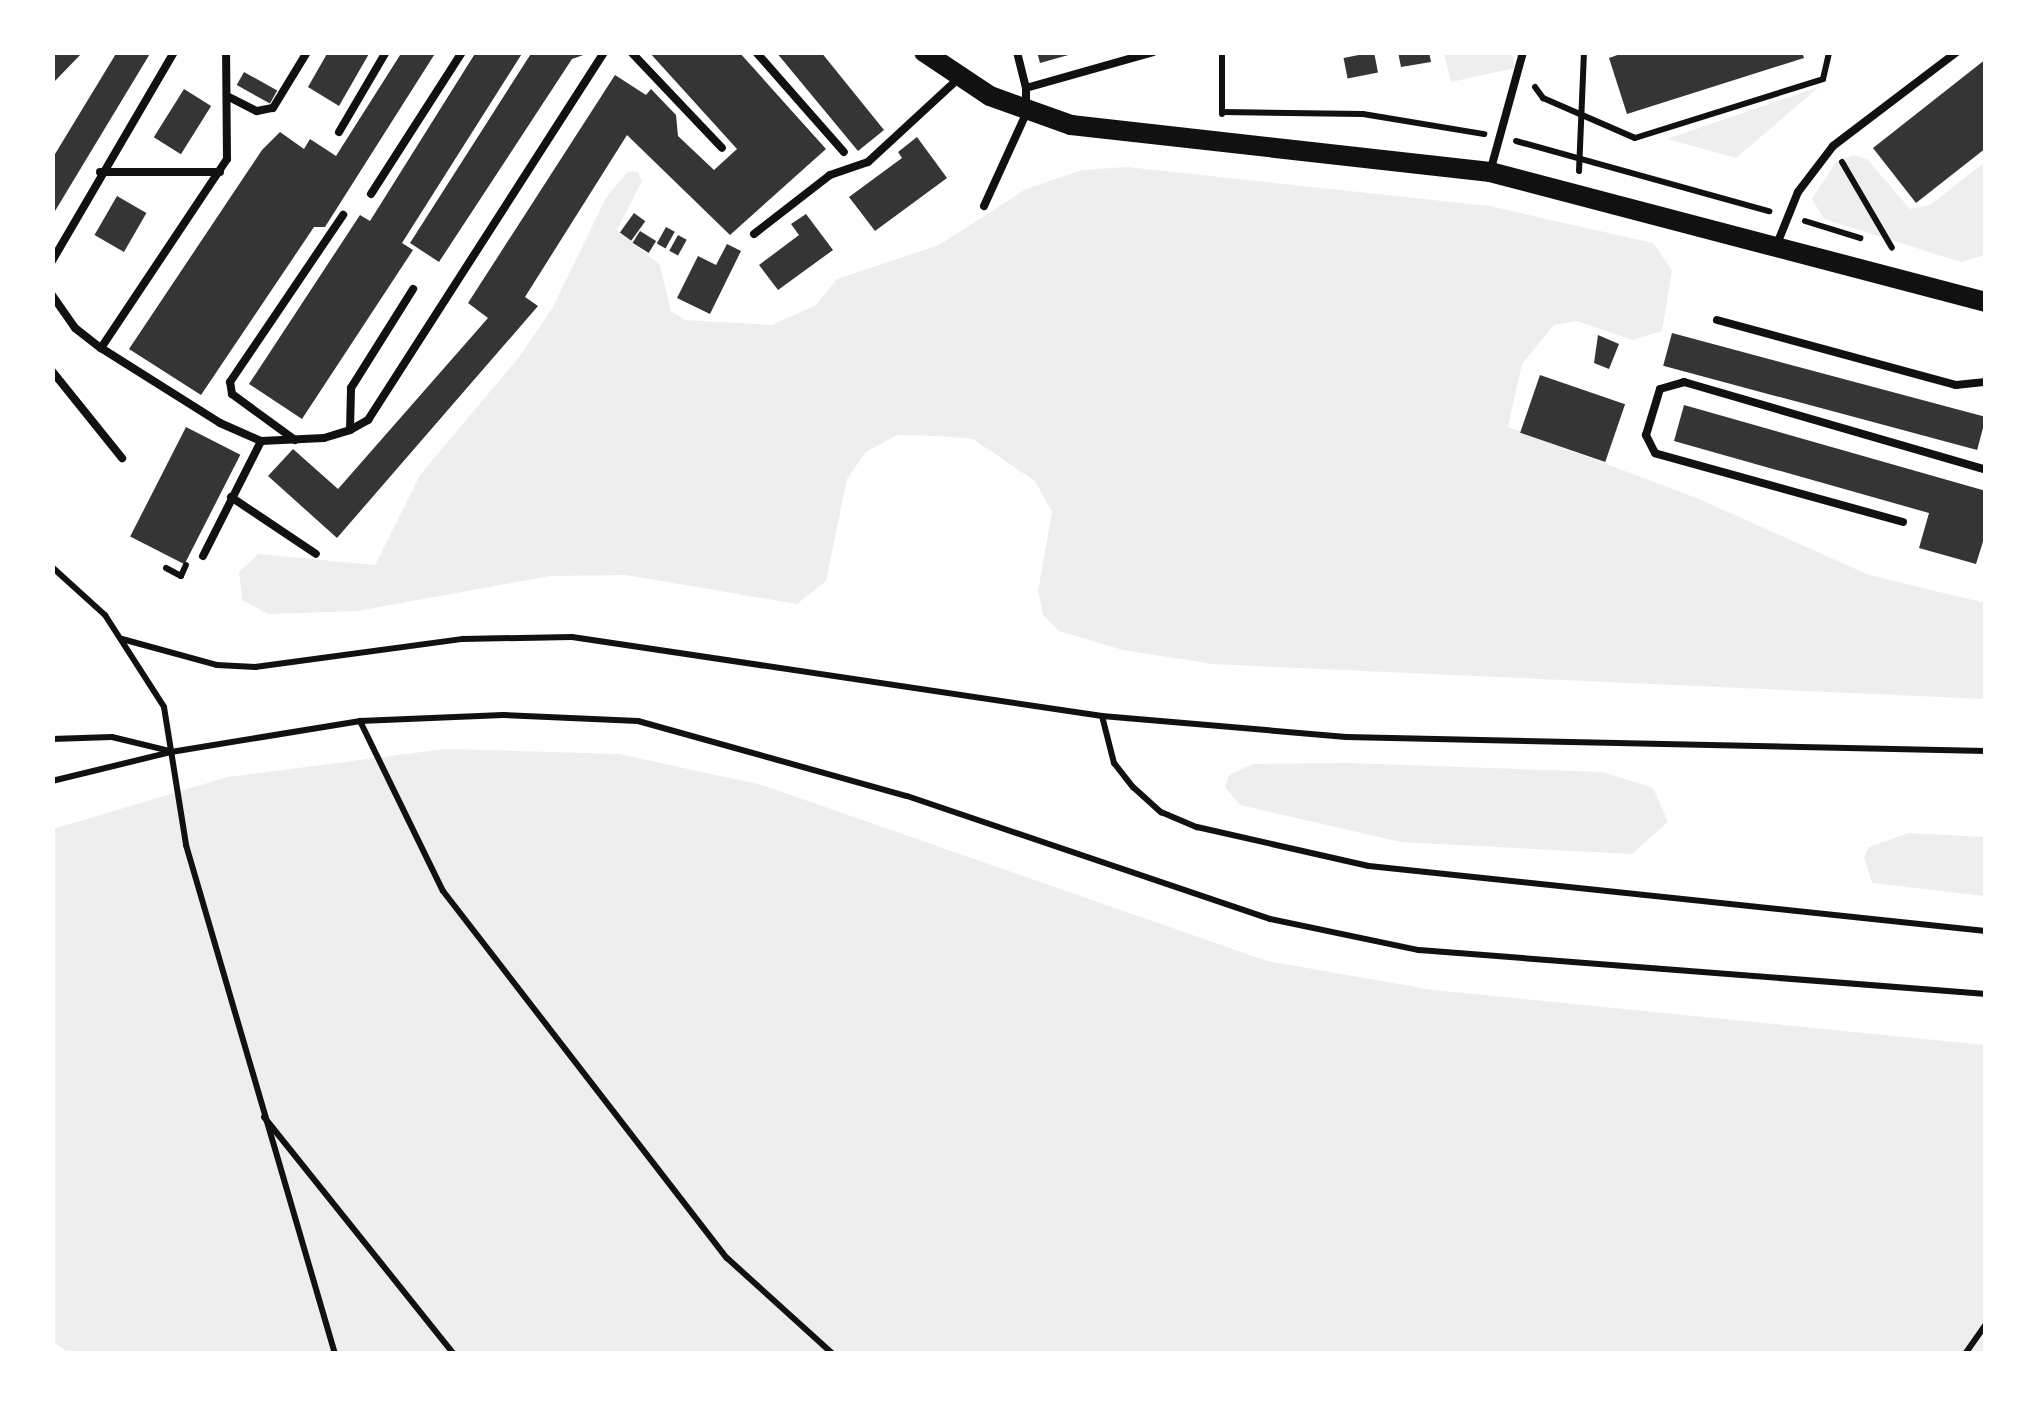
<!DOCTYPE html>
<html>
<head>
<meta charset="utf-8">
<style>
	body { margin:0 }
	#map { position:relative; width:2038px; height:1406px; overflow:hidden; background:#fff; font-family:Arial,sans-serif }
	div>[style] { position:absolute }
	[style*='--x'] { left:calc(var(--x)*1px); top:calc(var(--y)*1px); width:calc(var(--w)*1px); rotate:calc(var(--a)*1deg) }
	.green>* { inset:0; background:#eee }
	.building>* { inset:0; background:#353535; transform-origin:0 0 }
	.path>* { height:6px; margin:-3px; padding:0 3px; transform-origin:3px; border-radius:3px; background:#111 }
	.service>* { height:8px; margin:-4px; padding:0 4px; transform-origin:4px; border-radius:4px; background:#111 }
	.secondary>* { height:20px; margin:-10px; padding:0 10px; transform-origin:10px; border-radius:10px; background:#111 }
	span { translate:-50% -50%; white-space:nowrap; text-align:center; line-height:1.15; -webkit-text-stroke:10px #fff; paint-order:stroke }
	.frame { position:absolute; inset:0; border:55px solid #fff; pointer-events:none }
</style>
</head>
<body>
<div id="map">
	<div class="green">
		<div style="clip-path:polygon(1444px 53px,1512px 53px,1515px 68px,1451px 82px)"></div>
		<div style="clip-path:polygon(1819px 87px,1736px 158px,1667px 139px)"></div>
		<div style="clip-path:polygon(1853px 155px,1867px 159px,1910px 209px,1930px 205px,1985px 162px,1985px 255px,1961px 262px,1824px 219px,1812px 199px,1837px 161px)"></div>
		<div style="clip-path:polygon(1127px 167px,1489px 206px,1653px 243px,1672px 270px,1662px 331px,1633px 340px,1577px 321px,1554px 325px,1522px 364px,1508px 427px,1699px 499px,1869px 575px,1985px 603px,1985px 699px,1212px 664px,1123px 650px,1059px 631px,1043px 615px,1038px 591px,1052px 512px,1035px 481px,973px 439px,938px 436px,897px 435px,866px 452px,847px 479px,826px 581px,797px 604px,626px 575px,550px 576px,357px 611px,268px 614px,242px 600px,239px 572px,258px 554px,375px 565px,420px 475px,519px 357px,552px 309px,606px 198px,628px 171px,638px 172px,642px 181px,617px 230px,660px 265px,671px 311px,685px 320px,772px 325px,816px 305px,837px 279px,939px 245px,1026px 189px,1082px 170px)"></div>
		<div style="clip-path:polygon(445px 749px,619px 754px,762px 785px,1267px 961px,1433px 990px,1985px 1045px,1985px 1353px,70px 1354px,53px 1341px,53px 829px,228px 777px)"></div>
		<div style="clip-path:polygon(1349px 763px,1603px 772px,1653px 788px,1668px 822px,1632px 854px,1401px 842px,1240px 805px,1225px 787px,1229px 775px,1253px 764px)"></div>
		<div style="clip-path:polygon(1908px 833px,1985px 837px,1985px 896px,1872px 883px,1864px 857px,1869px 847px)"></div>
	</div>
	<div class="building">
		<div style="clip-path:polygon(52px 52px,83px 52px,52px 84px)"></div>
		<div style="clip-path:polygon(117px 52px,151px 52px,52px 216px,52px 159px)"></div>
		<div style="clip-path:polygon(328px 52px,370px 52px,339px 106px,308px 87px)"></div>
		<div style="clip-path:polygon(402px 52px,436px 52px,325px 227px,314px 227px,201px 395px,129px 349px,262px 150px,280px 132px,304px 149px,310px 139px,336px 156px)"></div>
		<div style="clip-path:polygon(476px 52px,523px 52px,402px 243px,413px 250px,302px 419px,249px 384px,360px 215px,370px 221px)"></div>
		<div style="clip-path:polygon(532px 52px,592px 52px,572px 59px,439px 262px,410px 243px)"></div>
		<div style="clip-path:polygon(649px 52px,739px 52px,826px 149px,730px 235px,627px 135px,525px 297px,538px 306px,337px 538px,268px 476px,293px 449px,338px 489px,488px 318px,468px 303px,615px 75px,646px 95px,651px 89px,676px 115px,678px 136px,714px 170px,737px 149px)"></div>
		<div style="clip-path:polygon(776px 52px,821px 52px,884px 130px,858px 151px)"></div>
		<div style="clip-path:polygon(1037px 52px,1072px 52px,1072px 54px,1040px 63px)"></div>
		<div style="left:1374px;top:52px;width:21px;height:31px;rotate:79deg"></div>
		<div style="clip-path:polygon(1398px 52px,1429px 52px,1431px 62px,1401px 67px)"></div>
		<div style="clip-path:polygon(1626px 52px,1802px 52px,1804px 58px,1627px 114px,1609px 58px)"></div>
		<div style="clip-path:polygon(1986px 59px,1986px 148px,1916px 203px,1873px 148px)"></div>
		<div style="left:244px;top:72px;width:38px;height:15px;rotate:29deg"></div>
		<div style="left:184px;top:89px;width:32px;height:57px;rotate:32deg"></div>
		<div style="clip-path:polygon(917px 137px,947px 178px,875px 231px,849px 197px,902px 158px,898px 152px)"></div>
		<div style="left:117px;top:196px;width:34px;height:45px;rotate:30deg"></div>
		<div style="left:634px;top:213px;width:14px;height:24px;rotate:36deg"></div>
		<div style="clip-path:polygon(806px 214px,833px 250px,778px 290px,759px 265px,799px 235px,791px 224px)"></div>
		<div style="left:666px;top:227px;width:10px;height:19px;rotate:29deg"></div>
		<div style="left:640px;top:231px;width:19px;height:14px;rotate:32deg"></div>
		<div style="left:678px;top:235px;width:10px;height:18px;rotate:29deg"></div>
		<div style="clip-path:polygon(727px 244px,741px 251px,710px 314px,677px 298px,698px 256px,716px 265px)"></div>
		<div style="left:1672px;top:333px;width:325px;height:34px;rotate:15deg"></div>
		<div style="clip-path:polygon(1598px 335px,1619px 344px,1609px 369px,1594px 363px)"></div>
		<div style="left:1540px;top:375px;width:90px;height:61px;rotate:19deg"></div>
		<div style="clip-path:polygon(1684px 405px,1986px 491px,1986px 532px,1976px 564px,1919px 548px,1929px 513px,1674px 441px)"></div>
		<div style="left:186px;top:427px;width:61px;height:123px;rotate:27deg"></div>
	</div>
	<div class="path">
		<div style="--x:1222;--y:52;--w:62;--a:90"></div>
		<div style="--x:1535;--y:87;--w:14;--a:54"></div>
		<div style="--x:1543;--y:98;--w:100;--a:23.5"></div>
		<div style="--x:1635;--y:138;--w:197;--a:-17.4"></div>
		<div style="--x:1823;--y:79;--w:28;--a:-77"></div>
		<div style="--x:1223;--y:112;--w:140;--a:0.8"></div>
		<div style="--x:1363;--y:114;--w:123;--a:9.4"></div>
		<div style="--x:1516;--y:141;--w:263;--a:15.5"></div>
		<div style="--x:1842;--y:162;--w:99;--a:59.8"></div>
		<div style="--x:1579;--y:171;--w:119;--a:-87.6"></div>
		<div style="--x:1805;--y:221;--w:58;--a:17.2"></div>
		<div style="--x:52;--y:567;--w:72;--a:42.2"></div>
		<div style="--x:105;--y:615;--w:109;--a:57.3"></div>
		<div style="--x:164;--y:707;--w:140;--a:80.9"></div>
		<div style="--x:186;--y:845;--w:530;--a:73.68"></div>
		<div style="--x:166;--y:568;--w:17;--a:28"></div>
		<div style="--x:181;--y:576;--w:12;--a:-66"></div>
		<div style="--x:122;--y:639;--w:98;--a:15.3"></div>
		<div style="--x:217;--y:665;--w:38;--a:3"></div>
		<div style="--x:255;--y:667;--w:210;--a:-7.7"></div>
		<div style="--x:463;--y:639;--w:109;--a:-1.1"></div>
		<div style="--x:572;--y:637;--w:536;--a:8.48"></div>
		<div style="--x:1102;--y:716;--w:245;--a:4.9"></div>
		<div style="--x:1346;--y:737;--w:640;--a:1.25"></div>
		<div style="--x:1102;--y:716;--w:49;--a:75.7"></div>
		<div style="--x:1114;--y:763;--w:31;--a:52"></div>
		<div style="--x:1133;--y:787;--w:38;--a:42"></div>
		<div style="--x:1161;--y:812;--w:39;--a:23"></div>
		<div style="--x:1197;--y:827;--w:176;--a:12.8"></div>
		<div style="--x:1369;--y:866;--w:620;--a:6.01"></div>
		<div style="--x:360;--y:721;--w:189;--a:64"></div>
		<div style="--x:443;--y:891;--w:464;--a:52.3"></div>
		<div style="--x:727;--y:1258;--w:143;--a:42.2"></div>
		<div style="--x:52;--y:739;--w:60;--a:-1.9"></div>
		<div style="--x:112;--y:737;--w:60;--a:13.6"></div>
		<div style="--x:52;--y:781;--w:122;--a:-13.7"></div>
		<div style="--x:171;--y:752;--w:192;--a:-9.3"></div>
		<div style="--x:360;--y:721;--w:143;--a:-2.4"></div>
		<div style="--x:503;--y:715;--w:135;--a:2.5"></div>
		<div style="--x:638;--y:721;--w:279;--a:15.6"></div>
		<div style="--x:907;--y:796;--w:383;--a:18.7"></div>
		<div style="--x:1270;--y:919;--w:152;--a:11.8"></div>
		<div style="--x:1419;--y:950;--w:569;--a:4.44"></div>
		<div style="--x:264;--y:1117;--w:304;--a:51.3"></div>
		<div style="--x:1965;--y:1354;--w:37;--a:-55"></div>
	</div>
	<div class="service">
		<div style="--x:631;--y:52;--w:132;--a:46.5"></div>
		<div style="--x:756;--y:52;--w:133;--a:48.7"></div>
		<div style="--x:1017;--y:52;--w:37;--a:76"></div>
		<div style="--x:229;--y:97;--w:31;--a:27"></div>
		<div style="--x:257;--y:111;--w:16;--a:-11"></div>
		<div style="--x:273;--y:108;--w:66;--a:-58.7"></div>
		<div style="--x:339;--y:132;--w:93;--a:-59.6"></div>
		<div style="--x:100;--y:172;--w:120;--a:0"></div>
		<div style="--x:1490;--y:172;--w:124;--a:-74.6"></div>
		<div style="--x:371;--y:194;--w:169;--a:-57.3"></div>
		<div style="--x:984;--y:206;--w:101;--a:-65.5"></div>
		<div style="--x:1026;--y:114;--w:26;--a:-90"></div>
		<div style="--x:1026;--y:88;--w:132;--a:-15.8"></div>
		<div style="--x:754;--y:234;--w:96;--a:-37.8"></div>
		<div style="--x:830;--y:175;--w:40;--a:-18.9"></div>
		<div style="--x:868;--y:162;--w:122;--a:-42.7"></div>
		<div style="--x:1777;--y:244;--w:56;--a:-68"></div>
		<div style="--x:1798;--y:192;--w:58;--a:-52.7"></div>
		<div style="--x:1833;--y:146;--w:156;--a:-37.2"></div>
		<div style="--x:52;--y:261;--w:242;--a:-59.7"></div>
		<div style="--x:52;--y:295;--w:40;--a:55.1"></div>
		<div style="--x:75;--y:328;--w:33;--a:38"></div>
		<div style="--x:101;--y:348;--w:141;--a:32.2"></div>
		<div style="--x:220;--y:423;--w:45;--a:23.7"></div>
		<div style="--x:261;--y:441;--w:63;--a:-2.7"></div>
		<div style="--x:324;--y:438;--w:27;--a:-17"></div>
		<div style="--x:350;--y:430;--w:21;--a:-29"></div>
		<div style="--x:368;--y:420;--w:437;--a:-57.3"></div>
		<div style="--x:1717;--y:320;--w:248;--a:15.2"></div>
		<div style="--x:1956;--y:385;--w:30;--a:-6"></div>
		<div style="--x:101;--y:348;--w:227;--a:-56.3"></div>
		<div style="--x:227;--y:159;--w:107;--a:-90.5"></div>
		<div style="--x:52;--y:371;--w:112;--a:51.2"></div>
		<div style="--x:350;--y:430;--w:42;--a:-88.6"></div>
		<div style="--x:351;--y:388;--w:117;--a:-57.9"></div>
		<div style="--x:295;--y:440;--w:78;--a:-143.9"></div>
		<div style="--x:232;--y:394;--w:12;--a:-99"></div>
		<div style="--x:230;--y:382;--w:202;--a:-55.9"></div>
		<div style="--x:231;--y:497;--w:102;--a:33.8"></div>
		<div style="--x:1903;--y:522;--w:257;--a:-164.5"></div>
		<div style="--x:1655;--y:453;--w:20;--a:-117"></div>
		<div style="--x:1646;--y:435;--w:48;--a:-73.1"></div>
		<div style="--x:1660;--y:389;--w:25;--a:-16"></div>
		<div style="--x:1684;--y:382;--w:315;--a:16.2"></div>
		<div style="--x:203;--y:556;--w:129;--a:-63.2"></div>
	</div>
	<div class="secondary">
		<div style="--x:924;--y:52;--w:79;--a:33.7"></div>
		<div style="--x:990;--y:96;--w:86;--a:19.7"></div>
		<div style="--x:1071;--y:125;--w:422;--a:6.4"></div>
		<div style="--x:1490;--y:172;--w:513;--a:14.69"></div>
	</div>
	<div class="frame"></div>
</div>
</body>
</html>
